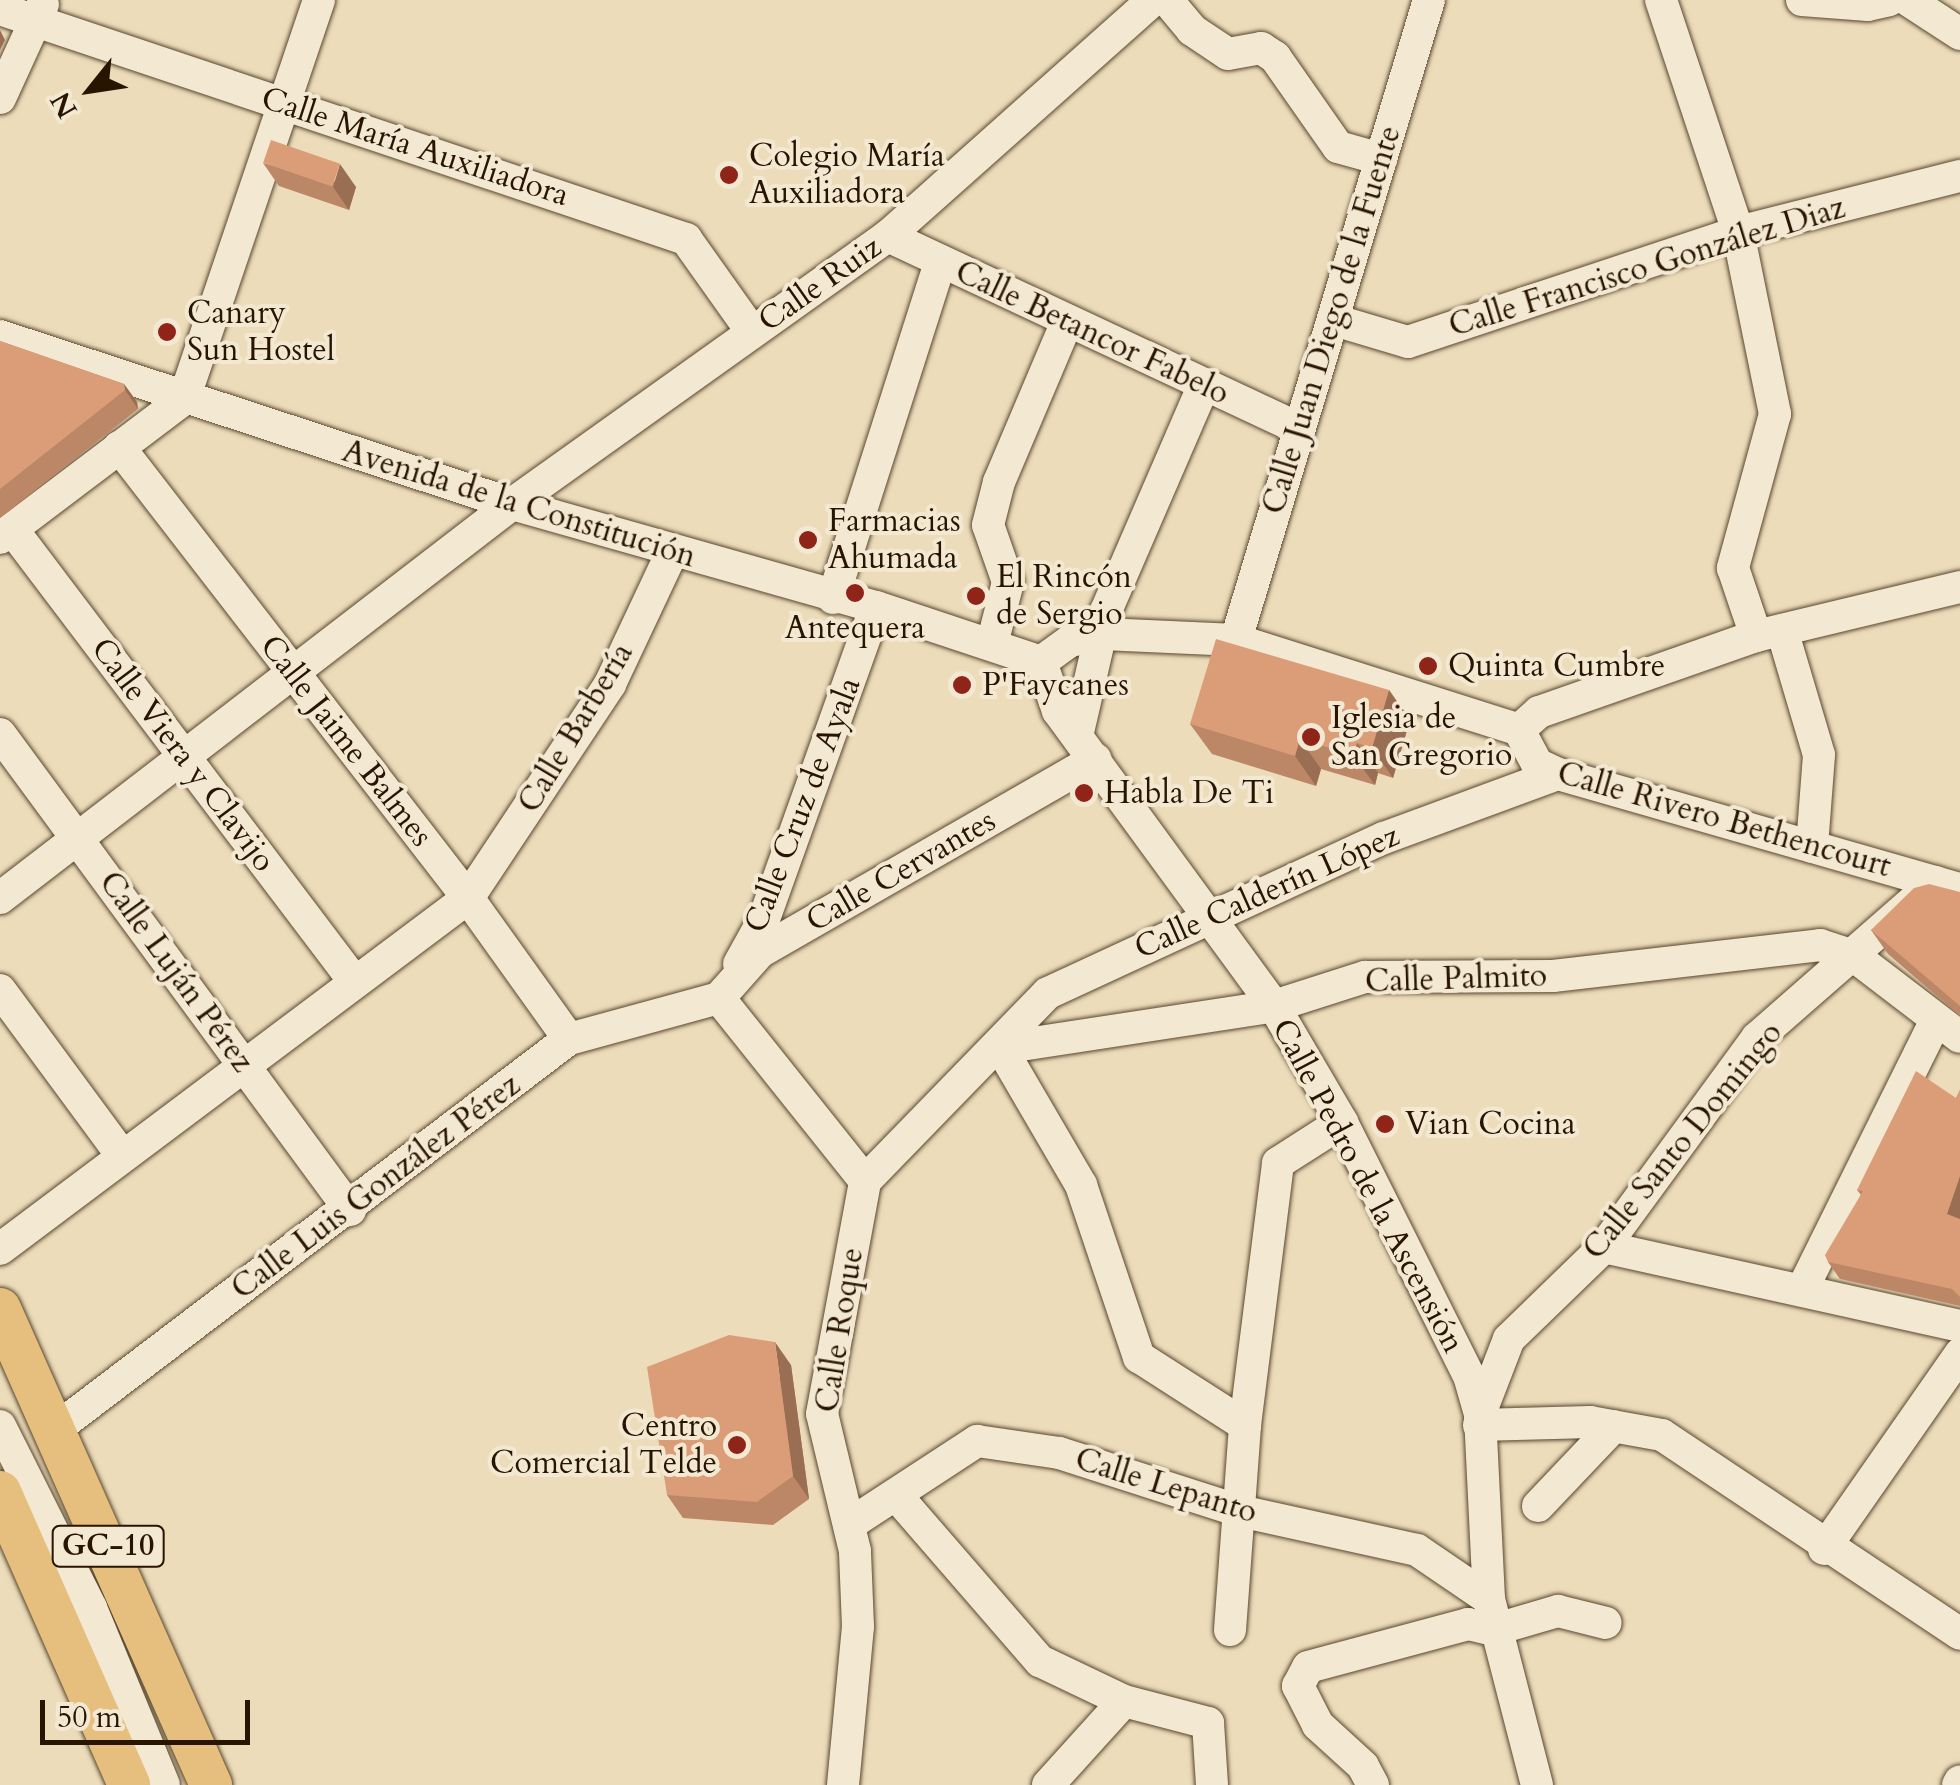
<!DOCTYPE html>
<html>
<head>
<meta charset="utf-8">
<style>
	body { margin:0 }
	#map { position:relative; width:1960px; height:1785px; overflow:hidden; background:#ecdcba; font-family:Cardo,serif }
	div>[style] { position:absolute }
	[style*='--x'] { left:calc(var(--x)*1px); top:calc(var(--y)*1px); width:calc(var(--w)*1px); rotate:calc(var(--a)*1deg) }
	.roads { filter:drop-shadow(0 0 2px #59472e) drop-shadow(0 0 2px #59472e) }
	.minor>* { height:32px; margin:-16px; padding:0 16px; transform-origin:16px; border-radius:16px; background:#f3e8d2 }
	.major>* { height:42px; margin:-21px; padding:0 21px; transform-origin:21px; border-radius:21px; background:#e6be7d }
	.wall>* { inset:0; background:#bc8766 }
	.shaded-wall>* { inset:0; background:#996e53 }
	.building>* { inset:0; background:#db9d77; transform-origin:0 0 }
	.dots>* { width:28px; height:28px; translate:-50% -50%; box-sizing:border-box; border:5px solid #f3e8d2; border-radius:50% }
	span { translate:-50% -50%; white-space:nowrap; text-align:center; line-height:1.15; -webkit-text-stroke:8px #f3e8d2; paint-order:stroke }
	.shield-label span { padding:2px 8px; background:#f3e8d2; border:2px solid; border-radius:8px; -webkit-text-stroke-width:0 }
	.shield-label { font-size:30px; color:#281500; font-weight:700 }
	.street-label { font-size:32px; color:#281500 }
	.poi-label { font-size:32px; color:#281500 }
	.left { translate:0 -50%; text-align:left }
	.right { translate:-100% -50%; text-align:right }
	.north { position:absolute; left:40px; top:40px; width:100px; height:100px; -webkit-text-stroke:8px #f3e8d2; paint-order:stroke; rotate:240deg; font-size:28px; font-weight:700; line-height:40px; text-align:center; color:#281500 }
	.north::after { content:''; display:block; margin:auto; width:35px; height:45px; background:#281500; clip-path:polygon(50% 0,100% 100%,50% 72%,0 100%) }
	.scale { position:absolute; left:40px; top:1700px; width:210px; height:45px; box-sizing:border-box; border:5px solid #281500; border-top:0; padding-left:12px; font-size:30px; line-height:35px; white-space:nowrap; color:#281500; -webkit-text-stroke:8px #f3e8d2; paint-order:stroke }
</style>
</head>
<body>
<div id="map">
	<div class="roads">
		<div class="minor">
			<div style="--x:1167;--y:0;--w:39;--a:50"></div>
			<div style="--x:1192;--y:30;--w:43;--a:33.7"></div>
			<div style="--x:1228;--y:54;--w:34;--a:-10"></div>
			<div style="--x:1261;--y:48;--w:17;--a:33"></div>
			<div style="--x:1275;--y:57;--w:110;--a:55"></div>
			<div style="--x:1338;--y:147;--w:45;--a:15.6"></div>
			<div style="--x:1661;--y:0;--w:244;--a:71.6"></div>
			<div style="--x:1738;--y:232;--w:186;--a:78.5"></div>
			<div style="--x:1775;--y:414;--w:160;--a:105.3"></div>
			<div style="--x:1733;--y:568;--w:72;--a:71.3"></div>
			<div style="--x:1802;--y:0;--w:66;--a:4.3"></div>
			<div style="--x:1868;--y:5;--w:22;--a:-13"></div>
			<div style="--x:1908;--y:0;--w:62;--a:33.2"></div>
			<div style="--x:0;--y:9;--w:724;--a:18.54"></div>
			<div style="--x:686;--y:239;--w:114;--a:54.6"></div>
			<div style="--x:0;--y:98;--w:103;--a:-65.4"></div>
			<div style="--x:888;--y:236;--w:452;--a:25.1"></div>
			<div style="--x:1334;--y:320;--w:77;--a:16.6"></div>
			<div style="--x:1408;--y:342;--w:348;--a:-18.4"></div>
			<div style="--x:1738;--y:232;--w:229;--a:-14.2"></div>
			<div style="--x:0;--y:336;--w:539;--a:18.17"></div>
			<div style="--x:512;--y:504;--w:378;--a:15.8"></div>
			<div style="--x:876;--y:607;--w:174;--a:18.4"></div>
			<div style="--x:119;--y:447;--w:570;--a:52.27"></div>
			<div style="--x:468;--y:898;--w:173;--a:54.4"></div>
			<div style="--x:12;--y:529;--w:567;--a:52.89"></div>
			<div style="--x:0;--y:538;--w:231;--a:-37.1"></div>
			<div style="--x:184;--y:399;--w:421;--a:-71.3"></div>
			<div style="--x:833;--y:598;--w:352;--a:-72.3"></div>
			<div style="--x:1782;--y:630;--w:130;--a:73.5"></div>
			<div style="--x:1819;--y:755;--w:92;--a:94.4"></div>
			<div style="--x:1236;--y:640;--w:668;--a:-73.22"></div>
			<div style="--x:992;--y:644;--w:64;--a:-75.5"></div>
			<div style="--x:1008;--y:582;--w:60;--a:-109.3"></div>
			<div style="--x:988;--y:525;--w:44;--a:-75.7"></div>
			<div style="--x:999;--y:482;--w:174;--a:-67"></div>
			<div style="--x:1519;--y:730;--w:38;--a:62"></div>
			<div style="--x:1537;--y:764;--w:23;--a:25"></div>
			<div style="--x:1558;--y:774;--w:418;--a:16"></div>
			<div style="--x:1519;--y:730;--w:27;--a:-42"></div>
			<div style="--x:1539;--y:712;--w:230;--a:-19.3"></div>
			<div style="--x:1756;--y:636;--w:210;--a:-13.5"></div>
			<div style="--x:1078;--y:732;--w:124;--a:-77"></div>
			<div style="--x:1106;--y:611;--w:246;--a:-66.6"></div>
			<div style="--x:0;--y:734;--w:591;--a:53.67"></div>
			<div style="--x:0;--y:898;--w:646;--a:-37.58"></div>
			<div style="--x:512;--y:504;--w:462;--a:-35.5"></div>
			<div style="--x:888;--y:236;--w:355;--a:-41.7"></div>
			<div style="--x:739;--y:964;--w:51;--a:-60.9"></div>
			<div style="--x:764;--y:919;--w:331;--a:-70.3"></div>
			<div style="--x:0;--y:990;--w:204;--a:53.6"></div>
			<div style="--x:719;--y:998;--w:62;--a:-48.3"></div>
			<div style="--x:760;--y:952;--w:387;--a:-29.9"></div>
			<div style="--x:719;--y:998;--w:234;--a:51.4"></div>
			<div style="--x:1001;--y:1048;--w:276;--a:-8.7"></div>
			<div style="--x:1274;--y:1006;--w:96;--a:-17.7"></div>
			<div style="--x:1365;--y:977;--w:188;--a:-0.3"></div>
			<div style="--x:1553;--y:976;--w:269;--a:-6.6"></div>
			<div style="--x:1820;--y:945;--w:36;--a:18"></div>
			<div style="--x:1854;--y:956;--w:133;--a:37.4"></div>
			<div style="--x:1001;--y:1048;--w:159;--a:59.7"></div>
			<div style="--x:1081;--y:1185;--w:182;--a:71.4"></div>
			<div style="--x:1139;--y:1357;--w:126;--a:32.7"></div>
			<div style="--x:1604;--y:1247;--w:365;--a:12.5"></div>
			<div style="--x:0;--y:1249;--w:585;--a:-36.87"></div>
			<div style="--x:468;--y:898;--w:257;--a:-56.4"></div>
			<div style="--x:610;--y:684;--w:146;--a:-64.8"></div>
			<div style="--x:1803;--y:1288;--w:299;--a:-63.6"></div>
			<div style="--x:1480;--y:1414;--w:40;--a:-106"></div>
			<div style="--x:1469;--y:1376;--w:284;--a:-116.6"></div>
			<div style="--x:1342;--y:1122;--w:134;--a:-120.4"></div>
			<div style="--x:1274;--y:1006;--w:366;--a:-126.2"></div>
			<div style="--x:1058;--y:711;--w:52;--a:-109.1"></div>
			<div style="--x:1041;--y:662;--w:36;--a:-36"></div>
			<div style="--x:1070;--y:641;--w:34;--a:-12"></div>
			<div style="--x:1103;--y:634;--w:133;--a:2.6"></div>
			<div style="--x:1236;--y:640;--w:297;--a:17.6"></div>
			<div style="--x:1479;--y:1425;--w:111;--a:-1.5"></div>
			<div style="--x:1590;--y:1422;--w:73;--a:10.2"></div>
			<div style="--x:1662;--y:1435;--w:358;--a:33.7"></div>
			<div style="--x:0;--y:1426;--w:203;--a:63.4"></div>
			<div style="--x:91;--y:1608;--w:191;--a:67.6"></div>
			<div style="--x:57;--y:1428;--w:643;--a:-37.23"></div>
			<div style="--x:569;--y:1039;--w:156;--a:-15.3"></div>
			<div style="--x:896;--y:1495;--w:220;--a:49.1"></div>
			<div style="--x:1040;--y:1661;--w:93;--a:25.5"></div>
			<div style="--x:1124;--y:1701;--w:87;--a:14.7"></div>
			<div style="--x:1208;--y:1723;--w:62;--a:86.3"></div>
			<div style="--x:1538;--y:1506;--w:110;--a:-46.5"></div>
			<div style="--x:850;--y:1524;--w:152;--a:-33.2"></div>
			<div style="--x:977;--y:1441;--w:83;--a:8.3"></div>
			<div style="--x:1059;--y:1453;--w:190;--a:17.8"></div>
			<div style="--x:1240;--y:1511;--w:181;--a:12.4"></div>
			<div style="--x:1417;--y:1550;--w:87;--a:34.2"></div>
			<div style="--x:1824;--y:1549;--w:238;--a:-55.1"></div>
			<div style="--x:1230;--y:1630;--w:206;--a:-85.8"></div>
			<div style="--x:1245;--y:1425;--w:264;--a:-82.8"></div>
			<div style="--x:1278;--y:1163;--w:76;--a:-32.6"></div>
			<div style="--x:843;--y:1785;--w:159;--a:-84.6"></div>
			<div style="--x:858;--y:1627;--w:76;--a:-92.3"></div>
			<div style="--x:855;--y:1551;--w:141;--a:-103.5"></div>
			<div style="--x:822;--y:1414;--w:237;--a:-79.5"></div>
			<div style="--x:865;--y:1181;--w:262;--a:-45.8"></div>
			<div style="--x:1048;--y:993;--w:370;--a:-24.8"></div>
			<div style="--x:1384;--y:838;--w:185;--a:-20.2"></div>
			<div style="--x:1048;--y:1785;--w:113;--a:-47.9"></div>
			<div style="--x:1373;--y:1785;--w:21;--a:-118"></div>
			<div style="--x:1363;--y:1766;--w:61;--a:-137.7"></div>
			<div style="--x:1318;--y:1725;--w:44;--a:-117.1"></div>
			<div style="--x:1298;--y:1686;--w:21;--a:-62"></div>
			<div style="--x:1308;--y:1667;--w:166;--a:-15"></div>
			<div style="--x:1468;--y:1624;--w:26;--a:13"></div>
			<div style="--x:1493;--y:1630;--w:68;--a:-16.3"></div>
			<div style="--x:1558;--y:1611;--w:49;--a:14"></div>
			<div style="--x:1537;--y:1785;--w:192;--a:-104.5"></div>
			<div style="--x:1489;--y:1599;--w:185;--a:-92.8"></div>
			<div style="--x:1480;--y:1414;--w:80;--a:-68.9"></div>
			<div style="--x:1509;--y:1339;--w:132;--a:-44.1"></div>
			<div style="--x:1604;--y:1247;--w:259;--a:-53.8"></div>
			<div style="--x:1757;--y:1038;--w:237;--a:-41.2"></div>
			<div style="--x:1958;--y:1785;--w:4;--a:-63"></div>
		</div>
		<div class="major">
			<div style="--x:0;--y:1309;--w:521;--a:66.09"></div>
			<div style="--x:0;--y:1492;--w:320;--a:66.2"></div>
		</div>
	</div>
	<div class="wall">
		<div style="clip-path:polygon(263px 163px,356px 187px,349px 210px,279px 186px)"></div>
		<div style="clip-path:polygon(0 341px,124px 384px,137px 402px,138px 409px,0 518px)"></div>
		<div style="clip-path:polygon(1389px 690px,1410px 720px,1393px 778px,1378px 773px,1375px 785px,1321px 769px,1316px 786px,1212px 754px,1190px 724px)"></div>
		<div style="clip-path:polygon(1960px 892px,1960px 1016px,1888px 954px,1871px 930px)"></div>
		<div style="clip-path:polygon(1960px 1090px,1960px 1306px,1840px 1279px,1828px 1262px,1861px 1195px,1857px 1190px,1956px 1098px)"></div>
		<div style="clip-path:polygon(791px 1365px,809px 1499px,773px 1525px,683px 1518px,667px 1495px)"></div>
	</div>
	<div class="shaded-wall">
		<div style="clip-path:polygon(0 30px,5px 40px,0 50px)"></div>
		<div style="clip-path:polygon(340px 164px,356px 187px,349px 210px,333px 187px)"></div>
		<div style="clip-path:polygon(124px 384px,137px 402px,138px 409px,125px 390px)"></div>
		<div style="clip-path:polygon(1389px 690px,1410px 720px,1393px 778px,1372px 748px)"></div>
		<div style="clip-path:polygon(1300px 739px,1321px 769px,1316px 786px,1295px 756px)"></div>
		<div style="clip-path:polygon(1357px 743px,1378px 773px,1375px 785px,1353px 755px)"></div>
		<div style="clip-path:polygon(1960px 1176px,1960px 1229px,1947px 1214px)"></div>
		<div style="clip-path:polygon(775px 1342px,791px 1365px,809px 1499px,793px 1476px)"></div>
	</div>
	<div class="building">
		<div style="left:271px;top:140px;width:73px;height:24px;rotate:19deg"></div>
		<div style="clip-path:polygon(0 341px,124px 384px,125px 390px,0 489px)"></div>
		<div style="clip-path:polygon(1216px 639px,1389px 690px,1372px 748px,1357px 743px,1353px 755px,1300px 739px,1295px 756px,1190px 724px)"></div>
		<div style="clip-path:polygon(1929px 884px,1960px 892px,1960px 1006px,1871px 930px,1914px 888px)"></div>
		<div style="clip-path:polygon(1916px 1071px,1956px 1098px,1960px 1090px,1960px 1176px,1947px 1214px,1960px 1219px,1960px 1297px,1952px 1289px,1828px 1262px,1825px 1255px,1863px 1191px,1857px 1190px)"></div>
		<div style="clip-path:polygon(729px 1335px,775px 1342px,793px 1476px,757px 1502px,667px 1495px,647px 1367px)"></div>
	</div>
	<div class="dots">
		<div style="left:729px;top:175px;background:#8f2418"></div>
		<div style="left:167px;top:332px;background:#8f2418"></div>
		<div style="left:808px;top:540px;background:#8f2418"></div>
		<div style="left:855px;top:593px;background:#8f2418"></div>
		<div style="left:976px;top:596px;background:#8f2418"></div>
		<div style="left:1428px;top:666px;background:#8f2418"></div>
		<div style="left:962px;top:685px;background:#8f2418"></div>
		<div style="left:1311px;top:737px;background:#8f2418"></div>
		<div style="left:1084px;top:793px;background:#8f2418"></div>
		<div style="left:1385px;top:1124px;background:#8f2418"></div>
		<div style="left:737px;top:1445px;background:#8f2418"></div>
	</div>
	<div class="shield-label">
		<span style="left:108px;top:1546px">GC-10</span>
	</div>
	<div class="street-label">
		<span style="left:415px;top:147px;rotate:18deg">Calle María Auxiliadora</span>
		<span style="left:1647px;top:267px;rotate:-17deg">Calle Francisco González Diaz</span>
		<span style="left:820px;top:284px;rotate:-35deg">Calle Ruiz</span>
		<span style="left:1332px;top:320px;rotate:-73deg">Calle Juan Diego de la Fuente</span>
		<span style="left:1092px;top:333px;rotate:25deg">Calle Betancor Fabelo</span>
		<span style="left:519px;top:504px;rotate:17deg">Avenida de la Constitución</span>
		<span style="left:576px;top:728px;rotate:-59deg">Calle Barbería</span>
		<span style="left:346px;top:741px;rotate:52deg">Calle Jaime Balmes</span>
		<span style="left:183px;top:755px;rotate:53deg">Calle Viera y Clavijo</span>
		<span style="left:803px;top:805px;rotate:-69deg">Calle Cruz de Ayala</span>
		<span style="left:1724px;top:820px;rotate:16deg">Calle Rivero Bethencourt</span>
		<span style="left:901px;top:871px;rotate:-30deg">Calle Cervantes</span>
		<span style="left:1267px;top:892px;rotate:-24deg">Calle Calderín López</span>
		<span style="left:176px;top:972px;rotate:54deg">Calle Luján Pérez</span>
		<span style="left:1456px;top:979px;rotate:-2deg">Calle Palmito</span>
		<span style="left:1683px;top:1141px;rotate:-51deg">Calle Santo Domingo</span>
		<span style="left:1368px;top:1186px;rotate:62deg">Calle Pedro de la Ascensión</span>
		<span style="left:376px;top:1187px;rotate:-37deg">Calle Luis González Pérez</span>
		<span style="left:840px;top:1330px;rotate:-81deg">Calle Roque</span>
		<span style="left:1166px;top:1486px;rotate:17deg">Calle Lepanto</span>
	</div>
	<div class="poi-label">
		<span class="left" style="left:749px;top:175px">Colegio María<br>Auxiliadora</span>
		<span class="left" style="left:187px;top:332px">Canary<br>Sun Hostel</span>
		<span class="left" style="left:828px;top:540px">Farmacias<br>Ahumada</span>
		<span class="left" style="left:996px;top:596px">El Rincón<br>de Sergio</span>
		<span style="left:855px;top:628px">Antequera</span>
		<span class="left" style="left:1448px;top:666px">Quinta Cumbre</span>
		<span class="left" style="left:982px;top:685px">P'Faycanes</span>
		<span class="left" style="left:1331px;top:737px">Iglesia de<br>San Gregorio</span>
		<span class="left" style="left:1104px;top:793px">Habla De Ti</span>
		<span class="left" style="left:1405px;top:1124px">Vian Cocina</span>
		<span class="right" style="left:717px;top:1445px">Centro<br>Comercial Telde</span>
	</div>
	<div class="north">N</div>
	<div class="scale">50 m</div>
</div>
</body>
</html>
